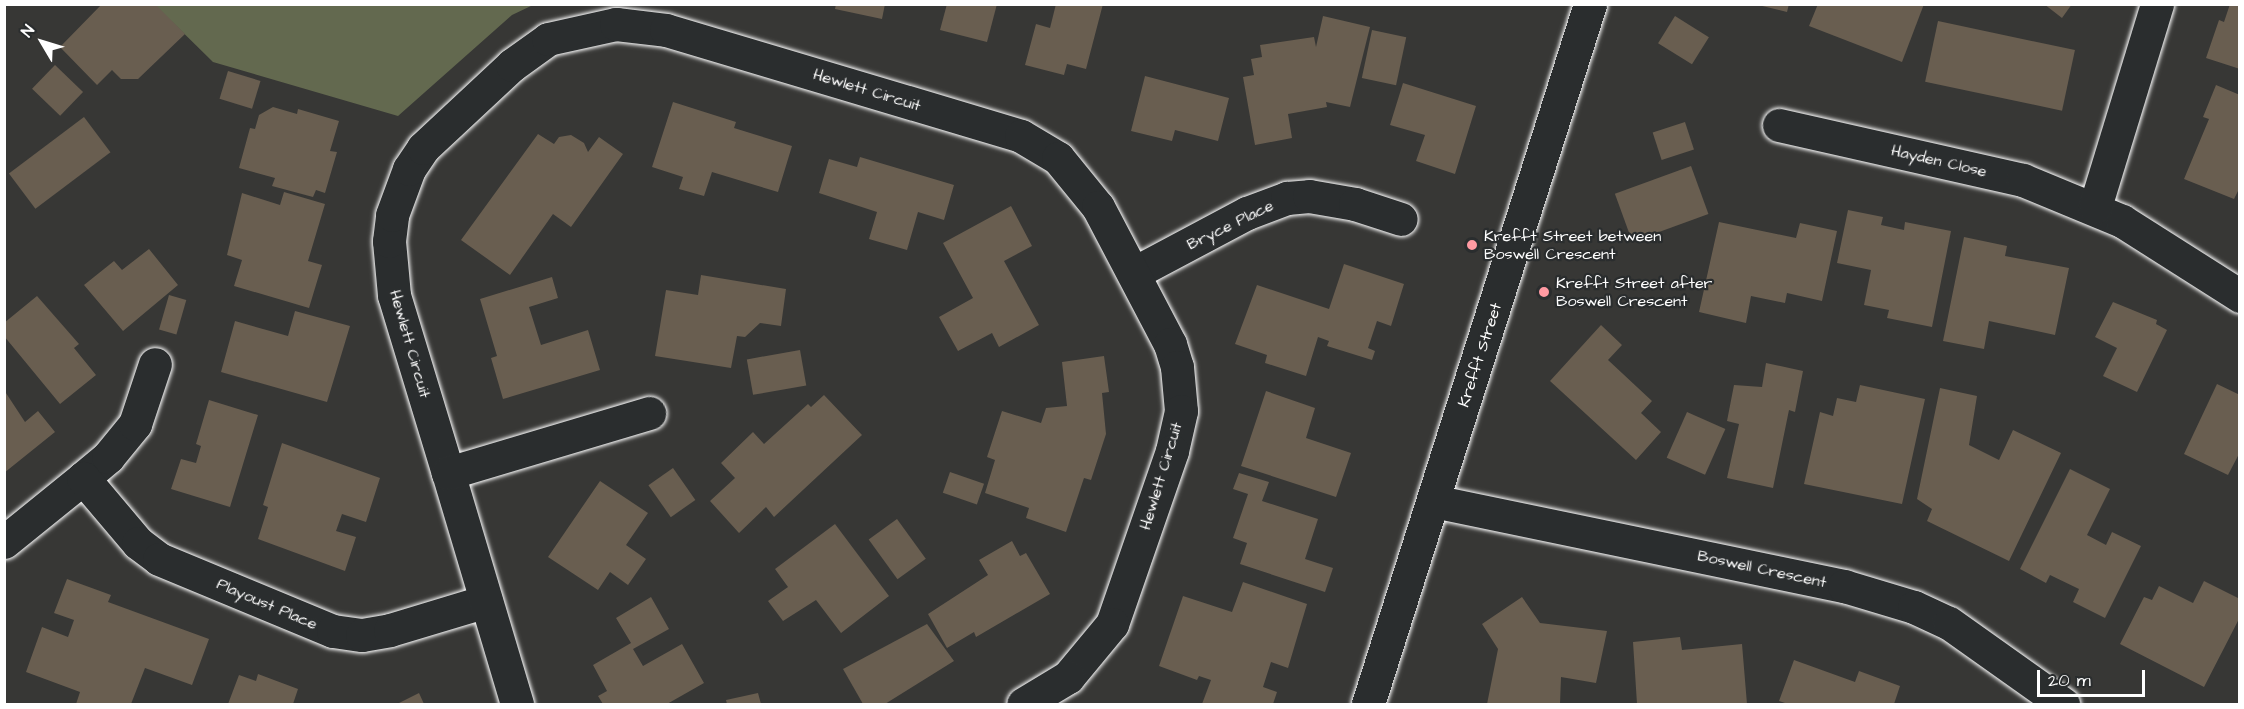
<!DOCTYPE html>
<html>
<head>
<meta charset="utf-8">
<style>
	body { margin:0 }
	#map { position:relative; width:2244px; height:709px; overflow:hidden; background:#373735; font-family:"Architects Daughter",sans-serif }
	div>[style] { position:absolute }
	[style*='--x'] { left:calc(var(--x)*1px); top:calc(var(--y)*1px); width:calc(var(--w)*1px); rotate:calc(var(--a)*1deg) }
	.green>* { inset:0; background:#63694f }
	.building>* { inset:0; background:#695e50; transform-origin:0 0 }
	.roads { filter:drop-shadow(0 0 2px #fff) drop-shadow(0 0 2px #fff) }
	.minor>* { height:33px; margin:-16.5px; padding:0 16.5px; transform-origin:16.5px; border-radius:16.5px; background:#2a2d2e }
	.dots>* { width:16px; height:16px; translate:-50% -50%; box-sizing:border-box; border:3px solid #2a2d2e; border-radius:50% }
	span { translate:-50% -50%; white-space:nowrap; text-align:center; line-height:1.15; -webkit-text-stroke:4.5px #2a2d2e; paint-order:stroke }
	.street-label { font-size:16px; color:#fff }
	.poi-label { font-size:16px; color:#fff }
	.left { translate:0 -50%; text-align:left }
	.frame { position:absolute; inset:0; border:6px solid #fff; pointer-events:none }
	.north { position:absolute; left:12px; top:12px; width:60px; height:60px; -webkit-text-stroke:4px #2a2d2e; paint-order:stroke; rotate:308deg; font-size:16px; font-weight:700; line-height:24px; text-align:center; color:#fff }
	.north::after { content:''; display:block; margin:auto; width:21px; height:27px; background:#fff; clip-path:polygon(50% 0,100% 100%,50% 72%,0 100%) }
	.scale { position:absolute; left:2037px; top:670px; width:108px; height:27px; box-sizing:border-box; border:3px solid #fff; border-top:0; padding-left:8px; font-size:18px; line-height:21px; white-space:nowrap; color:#fff; -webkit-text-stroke:4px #2a2d2e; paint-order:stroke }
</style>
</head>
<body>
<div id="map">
	<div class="green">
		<div style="clip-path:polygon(155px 5px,533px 5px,512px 15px,398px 116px,213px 62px)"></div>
	</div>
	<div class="building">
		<div style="clip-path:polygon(102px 4px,155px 4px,185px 34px,138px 79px,121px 79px,112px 70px,97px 85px,60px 47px)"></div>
		<div style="clip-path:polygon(836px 4px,885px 4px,882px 19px,835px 9px)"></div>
		<div style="clip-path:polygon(947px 4px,997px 4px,987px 42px,940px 30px)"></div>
		<div style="clip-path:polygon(1056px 4px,1103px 4px,1086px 69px,1067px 64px,1064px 75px,1025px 65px,1036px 24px,1050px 28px)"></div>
		<div style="clip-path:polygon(1754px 4px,1789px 4px,1787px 12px)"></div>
		<div style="clip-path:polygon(1818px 4px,1924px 4px,1902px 62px,1809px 26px)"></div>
		<div style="clip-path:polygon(2044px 4px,2072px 4px,2062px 18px)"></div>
		<div style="clip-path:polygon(2230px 4px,2240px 4px,2240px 69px,2206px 58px,2219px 20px,2224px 22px)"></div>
		<div style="clip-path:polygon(1323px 16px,1370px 27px,1350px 107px,1326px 102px,1327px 107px,1288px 114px,1292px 138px,1255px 145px,1243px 77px,1254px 75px,1251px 59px,1262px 57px,1260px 45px,1314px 37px,1316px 47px)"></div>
		<div style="left:1675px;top:16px;width:40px;height:32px;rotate:32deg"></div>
		<div style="left:1938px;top:21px;width:140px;height:62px;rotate:12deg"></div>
		<div style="left:1372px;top:30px;width:35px;height:49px;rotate:12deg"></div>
		<div style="left:55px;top:65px;width:39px;height:33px;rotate:44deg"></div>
		<div style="left:228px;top:71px;width:34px;height:29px;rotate:17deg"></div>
		<div style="clip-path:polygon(1145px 76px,1229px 98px,1218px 141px,1175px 130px,1172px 141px,1131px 131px)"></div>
		<div style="clip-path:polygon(1403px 83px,1476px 106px,1455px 174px,1416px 161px,1425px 135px,1390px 125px)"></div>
		<div style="clip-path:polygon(2216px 85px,2240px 95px,2240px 187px,2234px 199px,2184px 179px,2209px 119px,2203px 117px)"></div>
		<div style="clip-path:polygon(673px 102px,736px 122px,734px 128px,792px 146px,778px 192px,712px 172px,704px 196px,679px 189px,683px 177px,652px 167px)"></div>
		<div style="clip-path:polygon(273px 107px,297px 114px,298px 109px,339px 121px,330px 151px,337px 152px,325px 193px,316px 190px,313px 197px,272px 186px,275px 178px,239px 168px,250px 128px,255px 129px,259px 115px)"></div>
		<div style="left:84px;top:117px;width:44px;height:94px;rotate:53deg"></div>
		<div style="left:1685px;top:122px;width:29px;height:34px;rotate:72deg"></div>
		<div style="clip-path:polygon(538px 134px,554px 144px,559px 137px,571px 135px,584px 143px,588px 152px,599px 137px,623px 154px,571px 227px,553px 214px,510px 275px,461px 240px)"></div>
		<div style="clip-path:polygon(860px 157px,954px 185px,944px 220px,918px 212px,907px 250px,869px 239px,877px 212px,819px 193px,829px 159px,857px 167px)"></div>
		<div style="left:1691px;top:166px;width:51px;height:81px;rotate:70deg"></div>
		<div style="clip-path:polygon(284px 192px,325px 204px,308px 261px,322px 265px,309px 308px,234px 286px,242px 260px,227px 255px,242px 193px,280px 205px)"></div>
		<div style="clip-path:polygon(1011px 206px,1032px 246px,1004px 261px,1039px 325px,999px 347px,992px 333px,958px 351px,939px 317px,973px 298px,943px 243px)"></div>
		<div style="clip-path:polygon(1848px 210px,1883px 217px,1881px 225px,1904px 230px,1905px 222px,1951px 231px,1932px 327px,1887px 318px,1889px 310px,1864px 305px,1871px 270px,1837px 263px)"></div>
		<div style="clip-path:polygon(1719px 222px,1796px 238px,1800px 223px,1837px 231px,1822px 301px,1787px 293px,1785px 303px,1751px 296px,1746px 323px,1699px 312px)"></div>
		<div style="clip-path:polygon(1964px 237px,2007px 246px,2005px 256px,2069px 268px,2055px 335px,1989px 321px,1984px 349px,1943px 341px)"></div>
		<div style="clip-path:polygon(149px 249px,178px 285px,123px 331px,84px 285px,114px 261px,122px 270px)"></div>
		<div style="clip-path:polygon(1344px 264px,1404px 284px,1391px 326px,1377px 321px,1368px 348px,1375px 351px,1372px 360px,1327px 346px,1329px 341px,1318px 337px,1306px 376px,1265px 363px,1267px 355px,1235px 344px,1257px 285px,1329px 309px)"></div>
		<div style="clip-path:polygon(701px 275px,786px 289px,781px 326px,760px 323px,745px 337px,737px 336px,731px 368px,655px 356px,666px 290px,698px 295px)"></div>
		<div style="clip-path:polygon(552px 277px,558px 298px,529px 307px,541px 345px,588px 330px,600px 370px,503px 399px,491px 358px,497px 356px,480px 299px)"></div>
		<div style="left:169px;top:295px;width:18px;height:36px;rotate:16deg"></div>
		<div style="clip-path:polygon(37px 296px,79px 344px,74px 348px,96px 375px,60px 404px,4px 336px,4px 323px)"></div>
		<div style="clip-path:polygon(2113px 302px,2157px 320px,2156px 324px,2167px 330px,2137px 392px,2103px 376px,2117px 348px,2095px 337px)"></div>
		<div style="clip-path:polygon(295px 311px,350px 326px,327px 402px,221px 372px,235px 321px,288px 336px)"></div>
		<div style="clip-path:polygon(1601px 325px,1622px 345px,1608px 360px,1652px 401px,1641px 413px,1661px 432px,1636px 460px,1550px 381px)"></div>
		<div style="left:800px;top:350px;width:36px;height:54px;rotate:80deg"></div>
		<div style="clip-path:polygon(1104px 356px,1109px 392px,1102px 393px,1106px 434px,1091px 480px,1084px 478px,1066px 532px,1026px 518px,1029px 508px,985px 493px,995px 460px,987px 457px,1002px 411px,1041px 423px,1046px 408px,1067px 406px,1062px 362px)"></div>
		<div style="clip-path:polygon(1766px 363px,1803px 371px,1795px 412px,1789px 410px,1773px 488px,1727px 478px,1739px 424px,1727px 421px,1734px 385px,1762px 387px)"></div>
		<div style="clip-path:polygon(2217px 384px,2240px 395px,2240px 452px,2228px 475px,2184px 454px)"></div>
		<div style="clip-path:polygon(1860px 385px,1925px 399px,1902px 504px,1804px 484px,1820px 412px,1833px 416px,1837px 398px,1856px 402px)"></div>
		<div style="clip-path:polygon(1940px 388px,1977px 396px,1969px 445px,1999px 460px,2013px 430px,2061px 453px,2009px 561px,1927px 521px,1932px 509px,1917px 499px)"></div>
		<div style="clip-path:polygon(4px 390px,25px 422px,38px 411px,55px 432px,4px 473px)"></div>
		<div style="clip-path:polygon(1266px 391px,1315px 408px,1306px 438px,1351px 453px,1336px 497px,1241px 466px)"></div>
		<div style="clip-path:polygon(824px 395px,862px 435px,774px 517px,766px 507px,739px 533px,710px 501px,735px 478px,721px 463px,753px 432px,764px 444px,808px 404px,811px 407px)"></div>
		<div style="clip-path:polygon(209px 400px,258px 415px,230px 507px,171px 489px,181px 459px,196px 463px,201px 446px,196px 444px)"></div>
		<div style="left:1687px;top:412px;width:42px;height:50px;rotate:24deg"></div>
		<div style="clip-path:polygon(282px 443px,380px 478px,366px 522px,342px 514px,336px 531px,356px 537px,345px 571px,258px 539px,268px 507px,263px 505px)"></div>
		<div style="left:673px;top:468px;width:39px;height:30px;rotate:55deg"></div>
		<div style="clip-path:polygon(2070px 469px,2110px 489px,2087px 535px,2106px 545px,2112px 532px,2141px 546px,2105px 618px,2073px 602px,2079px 589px,2050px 575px,2046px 583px,2020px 569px)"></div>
		<div style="left:950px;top:472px;width:36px;height:22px;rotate:19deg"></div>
		<div style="clip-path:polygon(1239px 473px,1269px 482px,1262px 501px,1318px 519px,1305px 559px,1333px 568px,1325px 592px,1240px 564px,1247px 543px,1233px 538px,1248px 494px,1233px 489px)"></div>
		<div style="clip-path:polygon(600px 481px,648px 513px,626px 545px,646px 559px,628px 585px,610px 572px,598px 590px,548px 557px)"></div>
		<div style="left:897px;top:519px;width:49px;height:35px;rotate:54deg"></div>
		<div style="clip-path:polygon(835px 524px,889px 596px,841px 633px,816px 600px,783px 621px,768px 601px,788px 587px,775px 569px)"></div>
		<div style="clip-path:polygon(1012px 541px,1020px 556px,1026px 553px,1050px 594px,976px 637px,974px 632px,947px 648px,928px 614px,988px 575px,979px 560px)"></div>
		<div style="clip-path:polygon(67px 579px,111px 595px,108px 602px,209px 639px,192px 685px,145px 668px,131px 704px,76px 704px,80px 692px,26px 672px,42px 627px,68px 637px,74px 620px,54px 613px)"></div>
		<div style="clip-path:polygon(2204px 581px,2240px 599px,2240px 617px,2204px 687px,2120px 644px,2144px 597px,2152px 600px,2159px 586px,2193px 603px)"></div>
		<div style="clip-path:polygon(1243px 582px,1307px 604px,1288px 668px,1271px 662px,1263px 687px,1277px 692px,1273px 704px,1202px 704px,1211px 680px,1199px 676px,1197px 680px,1159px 666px,1183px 596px,1232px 612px)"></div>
		<div style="clip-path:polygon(651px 597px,669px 629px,633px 649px,643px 666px,682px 644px,704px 683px,667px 704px,603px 704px,598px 696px,607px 691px,593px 665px,631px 643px,616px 618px)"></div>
		<div style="clip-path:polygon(1522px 597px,1540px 623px,1607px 631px,1596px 683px,1561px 677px,1560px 704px,1487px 704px,1498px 649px,1482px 624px)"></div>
		<div style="clip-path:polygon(927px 624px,954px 661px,885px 704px,863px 704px,843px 669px)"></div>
		<div style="clip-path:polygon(1680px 637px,1682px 650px,1742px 644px,1747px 704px,1637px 704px,1633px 642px)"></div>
		<div style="clip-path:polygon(1794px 660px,1855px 682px,1859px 671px,1900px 686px,1894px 704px,1788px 704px,1779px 701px)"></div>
		<div style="clip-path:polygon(258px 674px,298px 689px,293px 704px,228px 704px,239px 675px,256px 681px)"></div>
		<div style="clip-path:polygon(419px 693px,424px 704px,397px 704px)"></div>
		<div style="clip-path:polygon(758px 693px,761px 704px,727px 704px,726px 700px)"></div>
	</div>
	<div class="roads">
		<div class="minor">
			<div style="--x:1779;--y:125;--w:250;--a:12.7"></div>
			<div style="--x:2023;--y:180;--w:107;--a:22.5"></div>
			<div style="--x:2122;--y:221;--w:140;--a:32.4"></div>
			<div style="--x:2095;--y:207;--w:212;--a:-73"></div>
			<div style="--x:1134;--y:273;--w:128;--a:-28"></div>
			<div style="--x:1247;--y:213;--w:43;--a:-20.6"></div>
			<div style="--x:1287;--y:198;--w:22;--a:-5"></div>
			<div style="--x:1309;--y:196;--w:47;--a:9.9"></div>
			<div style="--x:1355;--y:204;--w:48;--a:18.1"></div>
			<div style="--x:448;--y:473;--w:186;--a:-106.9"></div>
			<div style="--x:394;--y:295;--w:54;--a:-95.3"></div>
			<div style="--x:389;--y:241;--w:26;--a:-83"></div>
			<div style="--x:392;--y:215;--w:49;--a:-69.7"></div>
			<div style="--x:409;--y:169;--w:25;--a:-56"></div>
			<div style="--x:423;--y:148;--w:122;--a:-43"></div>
			<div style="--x:512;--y:65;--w:44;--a:-35.8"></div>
			<div style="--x:548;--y:39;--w:70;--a:-12.4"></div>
			<div style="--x:616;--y:24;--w:50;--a:6.8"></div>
			<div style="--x:666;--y:30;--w:370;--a:16.6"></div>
			<div style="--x:1021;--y:136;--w:43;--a:30.7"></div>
			<div style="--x:1058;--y:158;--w:63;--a:50.8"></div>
			<div style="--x:1098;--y:207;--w:155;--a:62.3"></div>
			<div style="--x:1170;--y:344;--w:24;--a:73"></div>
			<div style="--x:1177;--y:367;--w:44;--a:84.8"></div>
			<div style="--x:1181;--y:411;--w:41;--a:102.7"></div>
			<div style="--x:1172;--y:451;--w:183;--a:109.1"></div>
			<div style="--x:1112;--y:624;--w:69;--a:129.7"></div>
			<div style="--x:1068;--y:677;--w:52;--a:149"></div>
			<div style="--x:83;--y:478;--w:33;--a:-40"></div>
			<div style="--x:108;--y:457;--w:43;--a:-50.7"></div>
			<div style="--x:135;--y:424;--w:63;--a:-71.6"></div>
			<div style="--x:1433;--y:501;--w:420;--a:11.7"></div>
			<div style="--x:1844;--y:586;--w:73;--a:16.7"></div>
			<div style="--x:1914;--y:607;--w:38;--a:25"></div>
			<div style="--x:1949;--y:623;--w:140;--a:35.4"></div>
			<div style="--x:4;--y:542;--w:102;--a:-39"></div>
			<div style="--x:83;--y:478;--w:85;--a:49.8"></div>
			<div style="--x:138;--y:543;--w:26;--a:37"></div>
			<div style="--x:159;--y:559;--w:188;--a:22.5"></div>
			<div style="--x:333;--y:631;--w:29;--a:8"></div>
			<div style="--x:362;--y:635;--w:28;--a:-10"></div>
			<div style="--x:390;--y:630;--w:100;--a:-16.8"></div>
			<div style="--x:517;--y:704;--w:241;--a:-106.6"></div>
			<div style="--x:448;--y:473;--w:210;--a:-16.6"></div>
			<div style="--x:1368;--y:704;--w:734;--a:-72.4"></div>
		</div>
	</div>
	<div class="dots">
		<div style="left:1472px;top:245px;background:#ff9aa2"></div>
		<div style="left:1544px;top:292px;background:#ff9aa2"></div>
	</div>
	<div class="street-label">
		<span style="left:867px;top:90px;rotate:17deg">Hewlett Circuit</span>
		<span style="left:1939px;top:161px;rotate:13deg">Hayden Close</span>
		<span style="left:1230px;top:225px;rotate:-26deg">Bryce Place</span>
		<span style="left:410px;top:344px;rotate:74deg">Hewlett Circuit</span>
		<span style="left:1480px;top:355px;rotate:-72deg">Krefft Street</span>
		<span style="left:1161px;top:476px;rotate:-73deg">Hewlett Circuit</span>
		<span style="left:1762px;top:569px;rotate:12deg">Boswell Crescent</span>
		<span style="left:267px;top:604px;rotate:23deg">Playoust Place</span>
	</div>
	<div class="poi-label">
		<span class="left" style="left:1484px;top:245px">Krefft Street between<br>Boswell Crescent</span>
		<span class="left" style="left:1556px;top:292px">Krefft Street after<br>Boswell Crescent</span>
	</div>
	<div class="frame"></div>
	<div class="north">N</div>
	<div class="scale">20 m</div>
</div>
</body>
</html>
